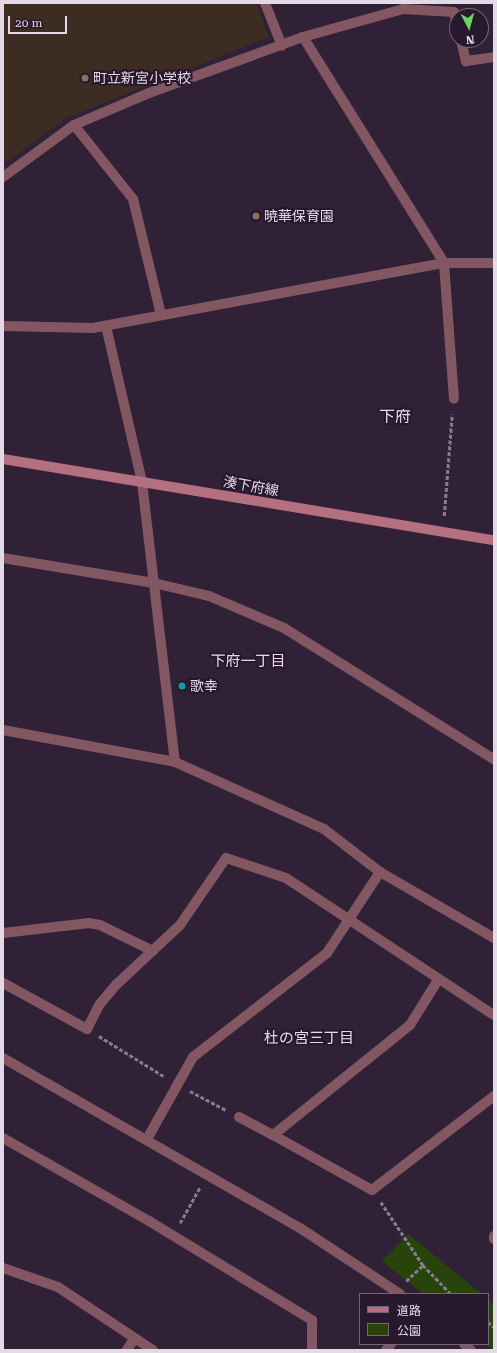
<!DOCTYPE html>
<html>
<head>
<meta charset="utf-8">
<style>
	body { margin:0 }
	#map { position:relative; width:497px; height:1353px; overflow:hidden; background:#312137; font-family:"Roboto Serif","Noto Sans JP",serif }
	div>[style] { position:absolute }
	[style*='--x'] { left:calc(var(--x)*1px); top:calc(var(--y)*1px); width:calc(var(--w)*1px); rotate:calc(var(--a)*1deg) }
	.education>* { inset:0; background:#3c2c22 }
	.green>* { inset:0; background:#27440b }
	.path>* { height:2.5px; margin-top:-1.25px; transform-origin:0; background:repeating-linear-gradient(90deg,#887b8d 0 4px,transparent 0 6px) }
	.minor>* { height:10px; margin:-5px; padding:0 5px; transform-origin:5px; border-radius:5px; background:#825761 }
	.tertiary>* { height:10px; margin:-5px; padding:0 5px; transform-origin:5px; border-radius:5px; background:#825761 }
	.secondary>* { height:10px; margin:-5px; padding:0 5px; transform-origin:5px; border-radius:5px; background:#b47081 }
	.dots>* { width:11px; height:11px; translate:-50% -50%; box-sizing:border-box; border:2px solid #27182d; border-radius:50% }
	span { translate:-50% -50%; white-space:nowrap; text-align:center; line-height:1.15; -webkit-text-stroke:4px #27182d; paint-order:stroke }
	.poi-label { font-size:14px; color:#e3d9e7 }
	.left { translate:0 -50%; text-align:left }
	.street-label { font-size:14px; color:#e3d9e7 }
	.neighbourhood-label { font-size:15px; color:#ebd6f3 }
	.quarter-label { font-size:16px; color:#ebd6f3 }
	.frame { position:absolute; inset:0; border:4px solid #e3d9e7; pointer-events:none }
	.legend { position:absolute; left:359px; top:1293px; width:130px; height:52px; box-sizing:border-box; background:#27182d; border:1px solid #726577; margin:0; padding:5px 7px; list-style:none; font-size:12px; color:#e3d9e7 }
	.legend li { display:flex; align-items:center; gap:8px; height:20px }
	.legend b { width:20px; border:1px solid #726577 }
	.north { position:absolute; left:449px; top:8px; width:40px; height:40px; box-sizing:border-box; background:#27182d; border:1px solid #726577; border-radius:50%; rotate:174deg; font-size:11px; font-weight:700; line-height:16px; text-align:center; color:#e3d9e7 }
	.north::after { content:''; display:block; margin:auto; width:14px; height:18px; background:#6bd362; clip-path:polygon(50% 0,100% 100%,50% 72%,0 100%) }
	.scale { position:absolute; left:8px; top:16px; width:59px; height:18px; box-sizing:border-box; border:2px solid #e3d9e7; border-top:0; padding-left:5px; font-size:12px; line-height:14px; white-space:nowrap; color:#e3d9e7; -webkit-text-stroke:3px #27182d; paint-order:stroke }
</style>
</head>
<body>
<div id="map">
	<div class="education">
		<div style="clip-path:polygon(3px 3px,256px 3px,269px 37px,66px 118px,3px 165px)"></div>
	</div>
	<div class="green">
		<div style="clip-path:polygon(408px 1234px,451px 1269px,482px 1294px,423px 1294px,382px 1261px)"></div>
		<div style="clip-path:polygon(488px 1299px,494px 1304px,494px 1350px,485px 1344px,488px 1344px)"></div>
	</div>
	<div class="path">
		<div style="--x:444;--y:516;--w:102;--a:-85.5"></div>
		<div style="--x:99;--y:1036;--w:78;--a:31.8"></div>
		<div style="--x:190;--y:1091;--w:41;--a:27.8"></div>
		<div style="--x:381;--y:1202;--w:76;--a:56.3"></div>
		<div style="--x:423;--y:1265;--w:40;--a:46"></div>
		<div style="--x:180;--y:1223;--w:41;--a:-60.9"></div>
		<div style="--x:406;--y:1281;--w:23;--a:-43"></div>
		<div style="--x:488;--y:1322;--w:8;--a:40"></div>
	</div>
	<div class="minor">
		<div style="--x:265;--y:3;--w:46;--a:68.4"></div>
		<div style="--x:303;--y:37;--w:266;--a:58"></div>
		<div style="--x:444;--y:263;--w:136;--a:85.8"></div>
		<div style="--x:461;--y:40;--w:22;--a:77"></div>
		<div style="--x:466;--y:61;--w:28;--a:-8"></div>
		<div style="--x:74;--y:125;--w:95;--a:51.4"></div>
		<div style="--x:133;--y:199;--w:119;--a:76.4"></div>
		<div style="--x:3;--y:177;--w:88;--a:-36.2"></div>
		<div style="--x:74;--y:125;--w:82;--a:-23.1"></div>
		<div style="--x:149;--y:93;--w:164;--a:-20"></div>
		<div style="--x:303;--y:37;--w:104;--a:-15.6"></div>
		<div style="--x:403;--y:9;--w:51;--a:3.4"></div>
		<div style="--x:454;--y:12;--w:12;--a:76"></div>
		<div style="--x:3;--y:326;--w:90;--a:1.3"></div>
		<div style="--x:93;--y:328;--w:357;--a:-10.5"></div>
		<div style="--x:444;--y:263;--w:50;--a:0"></div>
		<div style="--x:106;--y:326;--w:160;--a:77"></div>
		<div style="--x:142;--y:482;--w:282;--a:83.3"></div>
		<div style="--x:3;--y:558;--w:153;--a:9.4"></div>
		<div style="--x:154;--y:583;--w:57;--a:13.3"></div>
		<div style="--x:209;--y:596;--w:82;--a:23.1"></div>
		<div style="--x:284;--y:628;--w:248;--a:32"></div>
		<div style="--x:3;--y:730;--w:175;--a:10.5"></div>
		<div style="--x:175;--y:762;--w:163;--a:24.2"></div>
		<div style="--x:324;--y:829;--w:71;--a:37.5"></div>
		<div style="--x:380;--y:872;--w:132;--a:30.1"></div>
		<div style="--x:3;--y:933;--w:87;--a:-6.6"></div>
		<div style="--x:89;--y:923;--w:11;--a:10"></div>
		<div style="--x:100;--y:925;--w:59;--a:26.1"></div>
		<div style="--x:438;--y:980;--w:53;--a:121.9"></div>
		<div style="--x:410;--y:1025;--w:176;--a:141.2"></div>
		<div style="--x:273;--y:1135;--w:113;--a:29.1"></div>
		<div style="--x:372;--y:1190;--w:154;--a:-37.6"></div>
		<div style="--x:3;--y:983;--w:96;--a:28.7"></div>
		<div style="--x:87;--y:1029;--w:28;--a:-63"></div>
		<div style="--x:100;--y:1004;--w:26;--a:-50"></div>
		<div style="--x:117;--y:984;--w:86;--a:-43.1"></div>
		<div style="--x:180;--y:925;--w:81;--a:-55.5"></div>
		<div style="--x:226;--y:858;--w:63;--a:18.4"></div>
		<div style="--x:286;--y:878;--w:249;--a:33.4"></div>
		<div style="--x:239;--y:1117;--w:38;--a:28"></div>
		<div style="--x:3;--y:1138;--w:168;--a:29.6"></div>
		<div style="--x:149;--y:1221;--w:191;--a:31.3"></div>
		<div style="--x:312;--y:1320;--w:30;--a:90"></div>
		<div style="--x:147;--y:1139;--w:94;--a:-60.7"></div>
		<div style="--x:193;--y:1057;--w:170;--a:-37.8"></div>
		<div style="--x:327;--y:953;--w:97;--a:-56.8"></div>
		<div style="--x:494;--y:1236;--w:3;--a:90"></div>
		<div style="--x:3;--y:1268;--w:58;--a:19.1"></div>
		<div style="--x:58;--y:1287;--w:114;--a:33.6"></div>
		<div style="--x:127;--y:1350;--w:13;--a:-58"></div>
	</div>
	<div class="tertiary">
		<div style="--x:3;--y:1058;--w:342;--a:29.8"></div>
		<div style="--x:300;--y:1228;--w:120;--a:33.4"></div>
		<div style="--x:464;--y:1344;--w:9;--a:41"></div>
		<div style="--x:386;--y:1350;--w:8;--a:-50"></div>
	</div>
	<div class="secondary">
		<div style="--x:3;--y:459;--w:498;--a:9.4"></div>
	</div>
	<div class="dots">
		<div style="left:85px;top:78px;background:#8d6e63"></div>
		<div style="left:256px;top:216px;background:#8d6e63"></div>
		<div style="left:182px;top:686px;background:#0f9aa8"></div>
	</div>
	<div class="poi-label">
		<span class="left" style="left:93px;top:78px">町立新宮小学校</span>
		<span class="left" style="left:264px;top:216px">暁華保育園</span>
		<span class="left" style="left:190px;top:686px">歌幸</span>
	</div>
	<div class="street-label">
		<span style="left:251px;top:486px;rotate:10deg">湊下府線</span>
	</div>
	<div class="neighbourhood-label">
		<span style="left:248px;top:662px">下府一丁目</span>
		<span style="left:309px;top:1039px">杜の宮三丁目</span>
	</div>
	<div class="quarter-label">
		<span style="left:395px;top:417px">下府</span>
	</div>
	<div class="frame"></div>
	<ul class="legend">
	<li><b style="height:5px;background:#b47081"></b>道路</li>
	<li><b style="height:11px;background:#27440b"></b>公園</li>
	</ul>
	<div class="north">N</div>
	<div class="scale">20 m</div>
</div>
</body>
</html>
